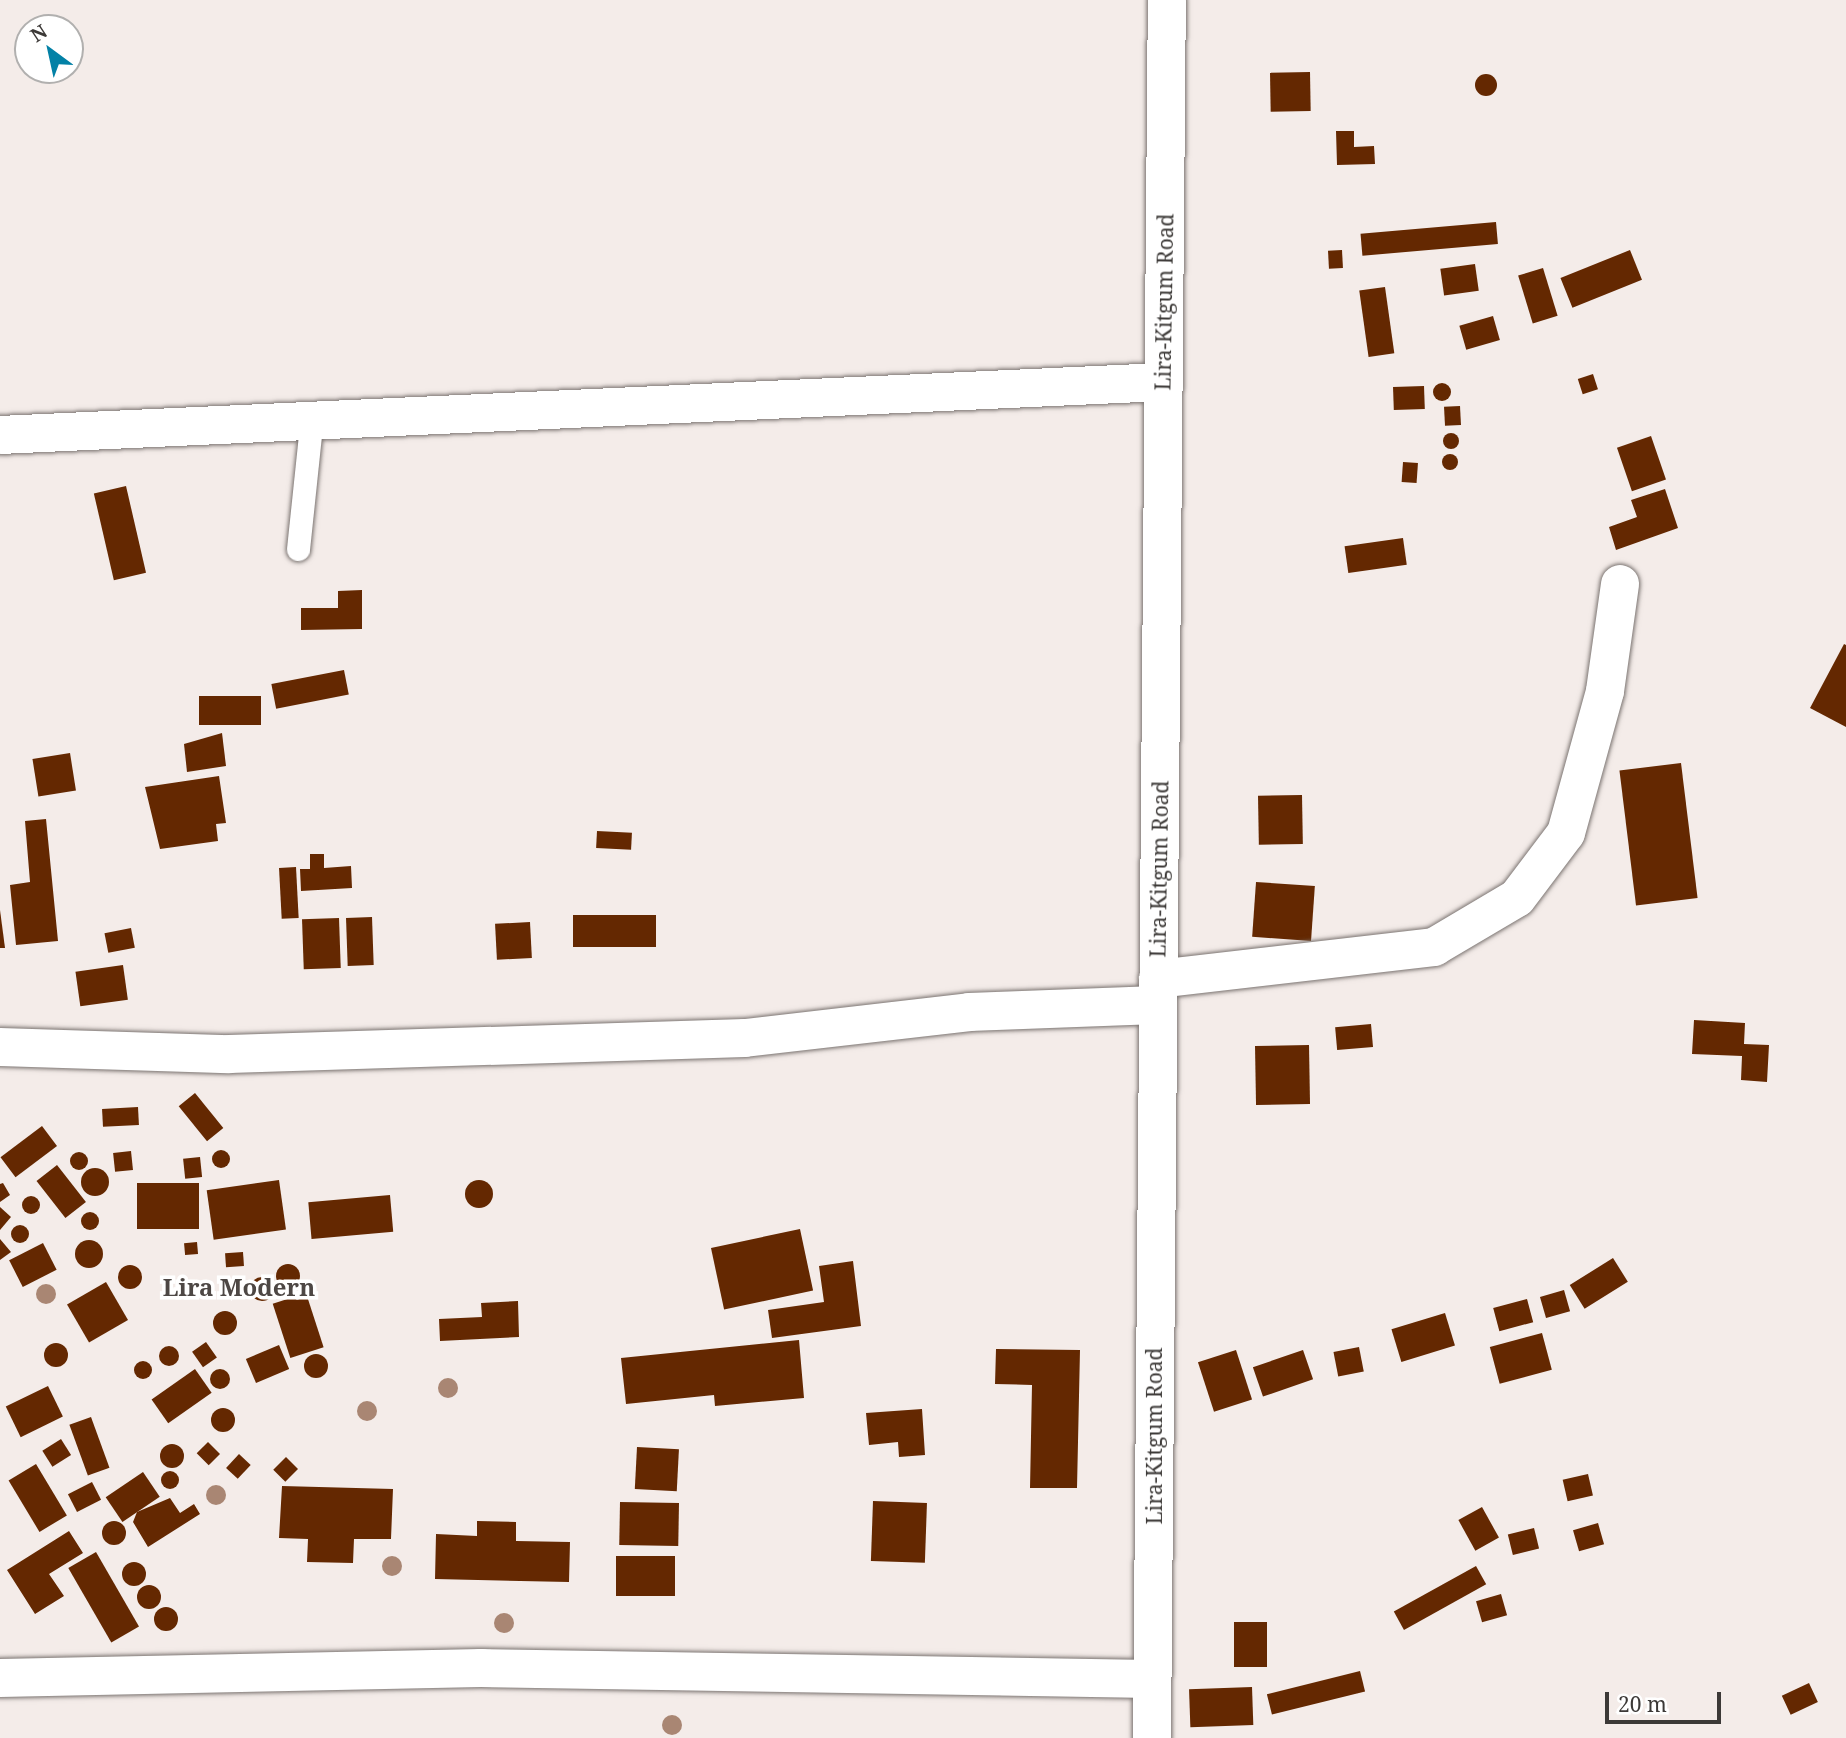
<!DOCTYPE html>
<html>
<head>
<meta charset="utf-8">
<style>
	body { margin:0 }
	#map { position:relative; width:1846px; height:1738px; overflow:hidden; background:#f4ece9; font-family:"Noto Serif",serif }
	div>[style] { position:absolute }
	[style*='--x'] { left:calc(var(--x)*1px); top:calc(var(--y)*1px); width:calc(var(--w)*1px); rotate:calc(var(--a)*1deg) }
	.building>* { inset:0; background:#642801; transform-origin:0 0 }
	.round { border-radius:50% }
	.roads { filter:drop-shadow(0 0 2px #7b7471) drop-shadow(0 0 2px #7b7471) }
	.service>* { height:23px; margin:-11.5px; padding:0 11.5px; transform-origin:11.5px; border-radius:11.5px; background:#fff }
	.minor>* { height:38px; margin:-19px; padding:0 19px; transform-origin:19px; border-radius:19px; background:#fff }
	.primary>* { height:38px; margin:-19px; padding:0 19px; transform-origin:19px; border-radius:19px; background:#fff }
	.trees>* { width:20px; height:20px; margin:-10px; border-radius:50%; background:#a98673 }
	span { translate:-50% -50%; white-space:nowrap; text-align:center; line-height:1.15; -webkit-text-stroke:7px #fff; paint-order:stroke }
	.street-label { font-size:21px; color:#3c3937 }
	.quarter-label { font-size:24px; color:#4d4744; font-weight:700 }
	.north { position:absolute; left:14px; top:14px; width:70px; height:70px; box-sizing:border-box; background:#fff; border:2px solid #b1b0af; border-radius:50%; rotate:327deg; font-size:19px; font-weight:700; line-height:28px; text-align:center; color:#3c3937 }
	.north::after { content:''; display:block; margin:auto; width:24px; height:32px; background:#0381a6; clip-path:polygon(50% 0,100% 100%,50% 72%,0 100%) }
	.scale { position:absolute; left:1605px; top:1692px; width:116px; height:32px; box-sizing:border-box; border:4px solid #3c3937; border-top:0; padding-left:9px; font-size:21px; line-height:24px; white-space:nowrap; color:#3c3937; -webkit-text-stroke:5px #fff; paint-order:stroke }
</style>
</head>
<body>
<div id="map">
	<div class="building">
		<div style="left:1310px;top:72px;width:39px;height:40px;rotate:89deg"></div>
		<div class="round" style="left:1475px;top:74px;width:22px;height:22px"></div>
		<div style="clip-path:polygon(1336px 131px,1354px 131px,1354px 147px,1374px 146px,1375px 164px,1337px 165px)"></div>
		<div style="left:1496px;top:222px;width:22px;height:136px;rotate:85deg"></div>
		<div style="left:1342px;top:250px;width:18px;height:14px;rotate:87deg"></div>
		<div style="left:1630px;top:250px;width:32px;height:75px;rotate:68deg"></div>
		<div style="left:1475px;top:264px;width:27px;height:35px;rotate:82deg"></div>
		<div style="left:1543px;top:268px;width:50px;height:26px;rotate:73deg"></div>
		<div style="left:1385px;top:287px;width:67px;height:26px;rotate:82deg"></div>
		<div style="left:1493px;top:316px;width:25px;height:35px;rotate:74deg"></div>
		<div style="left:1593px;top:374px;width:16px;height:16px;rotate:72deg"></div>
		<div class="round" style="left:1433px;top:383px;width:18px;height:18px"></div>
		<div style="left:1424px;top:386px;width:23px;height:31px;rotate:88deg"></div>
		<div style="left:1460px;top:406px;width:19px;height:16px;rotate:87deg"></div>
		<div class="round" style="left:1443px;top:433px;width:16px;height:16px"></div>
		<div style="left:1651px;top:436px;width:46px;height:36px;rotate:71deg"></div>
		<div class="round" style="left:1442px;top:454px;width:16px;height:16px"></div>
		<div style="left:1403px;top:462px;width:15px;height:20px;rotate:4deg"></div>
		<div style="left:126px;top:486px;width:89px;height:33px;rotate:77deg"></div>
		<div style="clip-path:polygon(1665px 489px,1678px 528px,1616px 550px,1609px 527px,1637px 517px,1631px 500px)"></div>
		<div style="left:1403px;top:538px;width:27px;height:59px;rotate:82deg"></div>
		<div style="clip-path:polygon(362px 590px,362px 629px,301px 630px,301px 608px,338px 608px,338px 591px)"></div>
		<div style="clip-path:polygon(1844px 644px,1846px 645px,1846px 727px,1810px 708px)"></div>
		<div style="left:344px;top:670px;width:25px;height:74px;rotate:79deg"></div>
		<div style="left:261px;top:696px;width:29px;height:62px;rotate:90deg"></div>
		<div style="clip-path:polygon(222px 733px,226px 766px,187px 772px,184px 744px)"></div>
		<div style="left:70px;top:753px;width:38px;height:38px;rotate:81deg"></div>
		<div style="left:1681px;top:763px;width:136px;height:62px;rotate:83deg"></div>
		<div style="clip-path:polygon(219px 776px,226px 823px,216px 824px,218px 841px,160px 849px,145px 787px)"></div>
		<div style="left:1302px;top:795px;width:49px;height:44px;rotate:89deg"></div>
		<div style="clip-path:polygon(46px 819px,58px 941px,16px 945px,10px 885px,30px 882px,25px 821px)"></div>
		<div style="left:597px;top:831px;width:35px;height:17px;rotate:3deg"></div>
		<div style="clip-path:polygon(310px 854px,324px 854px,324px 868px,351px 866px,352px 888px,301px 891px,300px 869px,310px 869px)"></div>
		<div style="left:296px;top:867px;width:51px;height:17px;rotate:87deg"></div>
		<div style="left:1256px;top:882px;width:59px;height:55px;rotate:4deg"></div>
		<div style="clip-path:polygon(0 910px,5px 948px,0 948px)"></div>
		<div style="left:573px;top:915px;width:83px;height:32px"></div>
		<div style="left:372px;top:917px;width:48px;height:26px;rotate:88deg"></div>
		<div style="left:339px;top:918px;width:50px;height:37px;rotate:88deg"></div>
		<div style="left:530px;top:922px;width:36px;height:35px;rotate:87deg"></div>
		<div style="left:131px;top:928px;width:20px;height:27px;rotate:79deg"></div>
		<div style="left:123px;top:965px;width:35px;height:48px;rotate:82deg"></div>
		<div style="clip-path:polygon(1694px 1020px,1745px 1023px,1744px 1044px,1769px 1045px,1767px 1082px,1741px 1080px,1742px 1056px,1692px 1054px)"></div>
		<div style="left:1371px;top:1024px;width:23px;height:36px;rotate:85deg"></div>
		<div style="left:1309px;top:1045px;width:59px;height:54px;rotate:89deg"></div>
		<div style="left:195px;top:1093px;width:45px;height:21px;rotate:51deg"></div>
		<div style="left:138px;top:1107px;width:18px;height:36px;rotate:87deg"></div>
		<div style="left:42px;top:1126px;width:25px;height:52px;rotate:53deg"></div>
		<div class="round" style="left:212px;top:1150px;width:18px;height:18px"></div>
		<div style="left:131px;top:1151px;width:19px;height:18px;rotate:84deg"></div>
		<div class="round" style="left:70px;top:1152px;width:18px;height:18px"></div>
		<div style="left:200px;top:1157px;width:20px;height:17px;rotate:84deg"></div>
		<div style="left:57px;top:1165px;width:47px;height:26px;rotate:52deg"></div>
		<div class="round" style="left:81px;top:1168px;width:28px;height:28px"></div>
		<div class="round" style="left:465px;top:1180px;width:28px;height:28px"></div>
		<div style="left:279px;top:1180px;width:50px;height:73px;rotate:82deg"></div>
		<div style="clip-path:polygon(3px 1183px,10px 1195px,0 1202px,0 1184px)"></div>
		<div style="left:199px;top:1183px;width:46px;height:62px;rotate:90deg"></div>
		<div style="left:390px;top:1195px;width:37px;height:82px;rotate:85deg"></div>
		<div class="round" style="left:22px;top:1196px;width:18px;height:18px"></div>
		<div style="clip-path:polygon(0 1207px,11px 1217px,0 1230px)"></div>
		<div class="round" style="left:81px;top:1212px;width:18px;height:18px"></div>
		<div class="round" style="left:11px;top:1225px;width:18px;height:18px"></div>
		<div style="left:800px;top:1229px;width:63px;height:91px;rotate:78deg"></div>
		<div style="clip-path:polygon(0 1239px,11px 1252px,0 1260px)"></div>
		<div class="round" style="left:75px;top:1240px;width:28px;height:28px"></div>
		<div style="left:197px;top:1242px;width:12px;height:13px;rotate:85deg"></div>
		<div style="left:43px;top:1243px;width:30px;height:38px;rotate:63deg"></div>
		<div style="left:243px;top:1252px;width:14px;height:18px;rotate:86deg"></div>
		<div style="left:1613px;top:1258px;width:28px;height:51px;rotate:58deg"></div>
		<div style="clip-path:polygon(853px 1261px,861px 1326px,772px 1338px,768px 1310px,824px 1302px,819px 1266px)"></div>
		<div class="round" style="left:276px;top:1264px;width:24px;height:24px"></div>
		<div class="round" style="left:118px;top:1265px;width:24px;height:24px"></div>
		<div class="round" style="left:250px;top:1277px;width:24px;height:24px"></div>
		<div style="left:106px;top:1282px;width:44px;height:45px;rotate:60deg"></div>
		<div style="left:1564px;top:1290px;width:22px;height:25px;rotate:74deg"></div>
		<div style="left:306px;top:1293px;width:57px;height:35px;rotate:72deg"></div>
		<div style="left:1527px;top:1299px;width:24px;height:35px;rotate:75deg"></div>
		<div style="clip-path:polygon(518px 1301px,519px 1337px,440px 1341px,439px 1319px,482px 1317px,481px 1303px)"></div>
		<div class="round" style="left:213px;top:1311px;width:24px;height:24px"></div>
		<div style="left:1445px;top:1313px;width:34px;height:56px;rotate:73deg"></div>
		<div style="left:1542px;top:1333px;width:38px;height:54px;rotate:75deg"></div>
		<div style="clip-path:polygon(799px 1340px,804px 1398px,715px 1406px,714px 1395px,626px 1404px,621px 1358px)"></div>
		<div style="left:206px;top:1342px;width:19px;height:17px;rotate:55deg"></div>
		<div class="round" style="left:44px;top:1343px;width:24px;height:24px"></div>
		<div style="left:279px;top:1345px;width:26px;height:36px;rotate:67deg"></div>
		<div class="round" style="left:159px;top:1346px;width:20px;height:20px"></div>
		<div style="left:1359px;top:1347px;width:25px;height:26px;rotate:79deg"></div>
		<div style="clip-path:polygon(996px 1349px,1080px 1350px,1077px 1488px,1030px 1488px,1032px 1385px,995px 1384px)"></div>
		<div style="left:1236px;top:1350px;width:52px;height:40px;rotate:72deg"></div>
		<div style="left:1303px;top:1350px;width:31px;height:53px;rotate:71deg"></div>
		<div class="round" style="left:304px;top:1354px;width:24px;height:24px"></div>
		<div class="round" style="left:134px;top:1361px;width:18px;height:18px"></div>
		<div style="left:195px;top:1369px;width:29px;height:53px;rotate:55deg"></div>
		<div class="round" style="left:210px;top:1369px;width:20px;height:20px"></div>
		<div style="left:48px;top:1386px;width:34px;height:47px;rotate:64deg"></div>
		<div class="round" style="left:211px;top:1408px;width:24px;height:24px"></div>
		<div style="clip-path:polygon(922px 1409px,925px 1455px,899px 1457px,898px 1442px,869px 1445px,866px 1413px)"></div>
		<div style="left:91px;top:1417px;width:54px;height:23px;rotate:70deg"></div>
		<div style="left:61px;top:1439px;width:19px;height:22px;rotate:58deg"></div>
		<div style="left:208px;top:1442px;width:17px;height:16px;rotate:45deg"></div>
		<div class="round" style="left:160px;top:1444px;width:24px;height:24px"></div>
		<div style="left:637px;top:1447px;width:42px;height:42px;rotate:3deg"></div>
		<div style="left:239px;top:1454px;width:16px;height:19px;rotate:43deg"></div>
		<div style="left:286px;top:1457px;width:17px;height:18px;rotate:45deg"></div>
		<div style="left:36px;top:1464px;width:60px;height:32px;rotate:59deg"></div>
		<div class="round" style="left:161px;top:1471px;width:18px;height:18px"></div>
		<div style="left:143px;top:1472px;width:30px;height:45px;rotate:56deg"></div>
		<div style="left:1588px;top:1474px;width:22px;height:26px;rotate:77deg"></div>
		<div style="left:92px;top:1482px;width:20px;height:27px;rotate:63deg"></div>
		<div style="clip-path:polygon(282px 1486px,393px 1489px,391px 1539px,354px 1539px,353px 1563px,307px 1562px,308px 1539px,279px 1538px)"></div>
		<div style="clip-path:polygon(170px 1498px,180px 1513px,194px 1504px,200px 1514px,148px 1547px,133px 1522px,137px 1512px)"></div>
		<div style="left:873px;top:1501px;width:54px;height:60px;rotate:2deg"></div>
		<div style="left:620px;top:1502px;width:59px;height:43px;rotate:1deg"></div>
		<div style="left:1482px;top:1507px;width:35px;height:27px;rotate:61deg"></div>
		<div style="clip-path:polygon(477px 1521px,516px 1522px,516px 1541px,570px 1542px,569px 1582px,435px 1579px,436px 1534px,477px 1536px)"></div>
		<div class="round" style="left:102px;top:1521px;width:24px;height:24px"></div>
		<div style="left:1598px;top:1523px;width:22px;height:26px;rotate:74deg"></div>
		<div style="left:1534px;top:1528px;width:21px;height:27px;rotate:76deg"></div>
		<div style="clip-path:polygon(69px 1531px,83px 1553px,49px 1574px,64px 1596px,35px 1614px,7px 1570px)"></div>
		<div style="left:96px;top:1552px;width:86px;height:32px;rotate:60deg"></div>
		<div style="left:616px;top:1556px;width:59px;height:40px"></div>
		<div class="round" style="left:122px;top:1562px;width:24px;height:24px"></div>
		<div style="left:1476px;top:1566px;width:21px;height:94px;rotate:61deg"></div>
		<div class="round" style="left:137px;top:1585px;width:24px;height:24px"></div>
		<div style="left:1501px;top:1594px;width:22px;height:26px;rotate:74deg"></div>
		<div class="round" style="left:154px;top:1607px;width:24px;height:24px"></div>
		<div style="left:1234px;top:1622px;width:33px;height:45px"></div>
		<div style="left:1360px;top:1671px;width:21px;height:96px;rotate:76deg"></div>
		<div style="left:1809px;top:1683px;width:21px;height:30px;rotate:65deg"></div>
		<div style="left:1252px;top:1687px;width:38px;height:63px;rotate:88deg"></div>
	</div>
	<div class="roads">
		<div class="service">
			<div style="--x:298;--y:549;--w:125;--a:-84"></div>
		</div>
		<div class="minor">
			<div style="--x:0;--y:435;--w:1165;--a:-2.61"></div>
			<div style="--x:1158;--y:979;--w:278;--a:-6.6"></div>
			<div style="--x:1434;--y:947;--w:96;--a:-30.6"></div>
			<div style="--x:1517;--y:898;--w:81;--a:-53"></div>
			<div style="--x:1566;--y:833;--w:147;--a:-74.6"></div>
			<div style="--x:1605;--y:691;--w:108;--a:-82"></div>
			<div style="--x:0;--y:1047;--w:229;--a:1.8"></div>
			<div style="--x:229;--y:1054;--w:516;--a:-1.78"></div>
			<div style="--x:745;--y:1038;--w:226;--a:-6.6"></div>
			<div style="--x:969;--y:1012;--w:188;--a:-2.1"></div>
			<div style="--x:0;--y:1678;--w:481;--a:-1.2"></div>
			<div style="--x:481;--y:1668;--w:671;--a:0.94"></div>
		</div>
		<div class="primary">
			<div style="--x:1152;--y:1738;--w:1738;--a:-89.51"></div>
		</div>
	</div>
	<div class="trees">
		<div style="left:46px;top:1294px"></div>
		<div style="left:448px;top:1388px"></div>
		<div style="left:367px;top:1411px"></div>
		<div style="left:216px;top:1495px"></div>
		<div style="left:392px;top:1566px"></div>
		<div style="left:504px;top:1623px"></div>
		<div style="left:672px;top:1725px"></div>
	</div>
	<div class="street-label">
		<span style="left:1164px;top:302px;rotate:-89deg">Lira-Kitgum Road</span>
		<span style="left:1159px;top:869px;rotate:-89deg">Lira-Kitgum Road</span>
		<span style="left:1154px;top:1436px;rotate:-90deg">Lira-Kitgum Road</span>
	</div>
	<div class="quarter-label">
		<span style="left:239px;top:1287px">Lira Modern</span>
	</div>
	<div class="north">N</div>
	<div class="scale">20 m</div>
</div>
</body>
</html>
